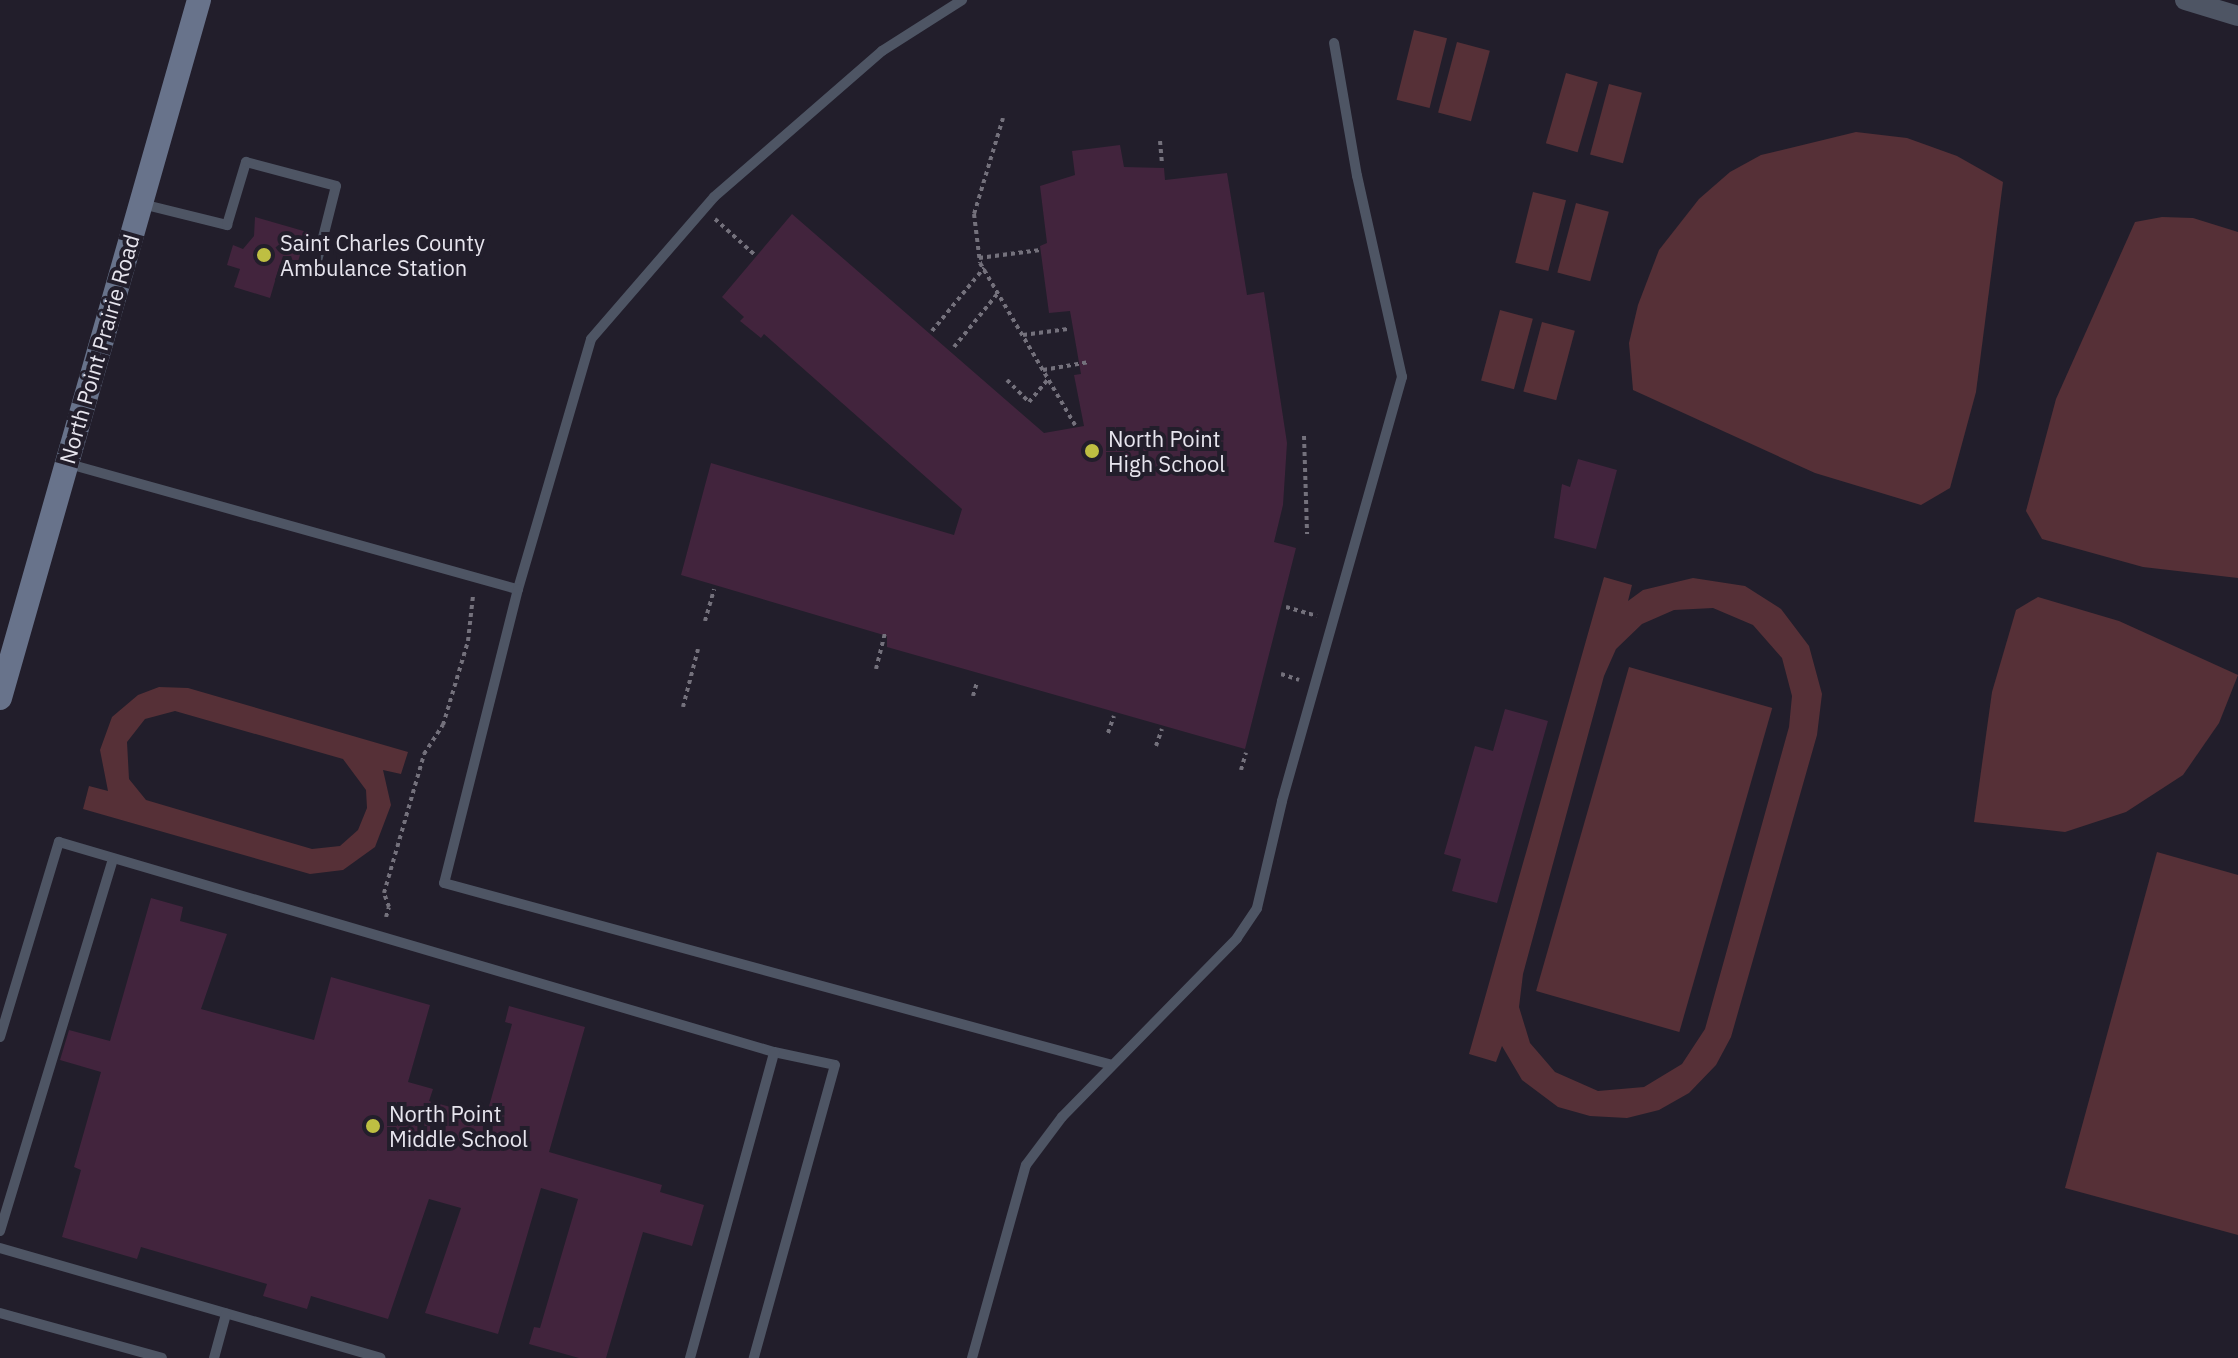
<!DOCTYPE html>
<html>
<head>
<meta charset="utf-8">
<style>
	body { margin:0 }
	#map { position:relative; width:2238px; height:1358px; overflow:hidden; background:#221e2b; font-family:"IBM Plex Sans",sans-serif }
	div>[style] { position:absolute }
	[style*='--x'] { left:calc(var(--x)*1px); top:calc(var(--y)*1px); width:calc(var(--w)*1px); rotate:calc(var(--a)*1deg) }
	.green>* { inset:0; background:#563037; transform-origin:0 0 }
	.building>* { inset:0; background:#42243d }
	.path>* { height:4px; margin-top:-2px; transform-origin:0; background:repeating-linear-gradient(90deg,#74717c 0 4px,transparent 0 8px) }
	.lane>* { height:10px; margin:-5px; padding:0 5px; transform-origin:5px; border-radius:5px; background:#4e5564 }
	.street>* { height:20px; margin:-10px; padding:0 10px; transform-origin:10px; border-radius:10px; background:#4e5564 }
	.secondary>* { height:24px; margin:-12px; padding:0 12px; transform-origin:12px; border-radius:12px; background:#68738b }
	.dots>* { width:22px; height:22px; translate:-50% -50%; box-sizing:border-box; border:4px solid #221e2b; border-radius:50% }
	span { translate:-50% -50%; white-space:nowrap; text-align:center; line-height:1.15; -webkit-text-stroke:8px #221e2b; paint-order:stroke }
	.poi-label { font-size:22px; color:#e7e5ee }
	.left { translate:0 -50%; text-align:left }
	.street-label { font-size:22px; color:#e7e5ee }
</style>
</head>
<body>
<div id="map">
	<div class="green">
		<div style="left:1414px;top:30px;width:34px;height:72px;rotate:14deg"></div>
		<div style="left:1457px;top:42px;width:34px;height:73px;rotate:15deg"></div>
		<div style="left:1566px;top:73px;width:33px;height:73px;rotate:16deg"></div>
		<div style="left:1609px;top:84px;width:34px;height:73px;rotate:15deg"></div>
		<div style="clip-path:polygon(1856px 132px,1907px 138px,1957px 156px,2003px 182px,1976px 392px,1950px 488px,1921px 505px,1815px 473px,1633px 390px,1629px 343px,1638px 305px,1659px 250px,1699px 199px,1730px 172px,1761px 155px)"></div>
		<div style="left:1533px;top:192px;width:34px;height:73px;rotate:14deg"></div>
		<div style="left:1576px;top:203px;width:34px;height:72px;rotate:15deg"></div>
		<div style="clip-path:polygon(2162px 217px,2193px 218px,2238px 232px,2238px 578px,2143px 567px,2042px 539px,2026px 511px,2056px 399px,2135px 222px)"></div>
		<div style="left:1500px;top:310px;width:34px;height:73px;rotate:15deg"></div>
		<div style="left:1542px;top:322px;width:34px;height:72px;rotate:15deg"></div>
		<div style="clip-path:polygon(evenodd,1604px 577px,1632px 585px,1628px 601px,1643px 590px,1693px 578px,1745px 586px,1781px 609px,1809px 646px,1822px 694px,1817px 735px,1731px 1037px,1716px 1065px,1689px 1093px,1659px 1110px,1627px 1118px,1590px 1116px,1558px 1107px,1522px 1080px,1502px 1046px,1496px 1062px,1469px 1054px,1604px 577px,1713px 608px,1753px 625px,1782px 658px,1792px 696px,1789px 727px,1705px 1029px,1682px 1064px,1644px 1087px,1598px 1091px,1555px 1072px,1530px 1043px,1519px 1007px,1523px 974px,1604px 676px,1616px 649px,1642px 624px,1674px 610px,1713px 608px)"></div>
		<div style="clip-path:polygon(2038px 597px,2119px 621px,2238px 675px,2219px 723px,2183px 775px,2126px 812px,2065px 832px,1974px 822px,1992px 692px,2016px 610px)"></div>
		<div style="left:1629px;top:667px;width:149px;height:337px;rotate:16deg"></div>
		<div style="clip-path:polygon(evenodd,159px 687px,188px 688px,408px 752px,401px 774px,383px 770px,391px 805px,375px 847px,343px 870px,310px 874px,83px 809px,89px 786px,108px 791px,100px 750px,112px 717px,138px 695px,159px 687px,175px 711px,343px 759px,366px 790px,367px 808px,358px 830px,340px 846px,312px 849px,146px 800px,129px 779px,127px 742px,145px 719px,175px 711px)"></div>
		<div style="clip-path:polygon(2157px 852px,2238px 875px,2238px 1235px,2065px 1188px)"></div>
	</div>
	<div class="building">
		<div style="clip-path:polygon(1120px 145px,1124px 167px,1164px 168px,1165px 180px,1227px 173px,1247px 295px,1264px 292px,1287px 443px,1283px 505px,1274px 542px,1296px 548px,1245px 749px,887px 647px,887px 636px,681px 575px,711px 463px,954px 535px,962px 509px,764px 334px,761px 338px,740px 321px,744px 317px,722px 297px,792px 214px,1044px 433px,1084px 426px,1074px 375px,1081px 374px,1070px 311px,1049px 313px,1040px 246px,1047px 243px,1040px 186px,1075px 175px,1072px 151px)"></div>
		<div style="clip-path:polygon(255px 217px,307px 232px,296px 268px,280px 264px,270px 298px,234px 287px,240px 269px,227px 265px,233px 245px,243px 249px,254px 236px)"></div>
		<div style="clip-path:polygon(1578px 459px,1617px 470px,1596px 549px,1554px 538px,1562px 484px,1570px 487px)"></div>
		<div style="clip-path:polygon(1505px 709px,1548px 721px,1497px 903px,1452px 891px,1461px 859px,1444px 854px,1475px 746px,1493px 751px)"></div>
		<div style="clip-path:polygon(151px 898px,183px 907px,180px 921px,227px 934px,201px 1009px,314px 1040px,331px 977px,430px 1005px,408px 1082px,433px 1089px,429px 1101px,486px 1117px,512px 1024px,505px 1022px,509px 1006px,585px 1027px,549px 1152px,662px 1185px,660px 1192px,704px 1205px,692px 1246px,643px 1232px,606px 1358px,579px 1358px,529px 1344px,534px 1327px,540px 1328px,578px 1199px,541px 1188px,498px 1334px,425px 1313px,461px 1208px,429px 1199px,388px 1319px,311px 1296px,307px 1309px,263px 1296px,267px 1284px,141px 1247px,137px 1259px,62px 1237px,81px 1170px,74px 1167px,101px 1072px,60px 1060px,69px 1030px,110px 1041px)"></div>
	</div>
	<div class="path">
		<div style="--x:1003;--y:118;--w:100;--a:106.8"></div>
		<div style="--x:974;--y:214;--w:49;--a:83"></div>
		<div style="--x:980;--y:263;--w:188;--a:59.6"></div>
		<div style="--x:1160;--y:141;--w:23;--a:85"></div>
		<div style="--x:715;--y:219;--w:54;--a:42"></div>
		<div style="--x:979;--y:258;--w:62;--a:-7.5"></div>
		<div style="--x:932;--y:331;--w:82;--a:-50.5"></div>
		<div style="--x:1023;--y:335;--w:45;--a:-7.6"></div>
		<div style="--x:954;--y:347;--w:70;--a:-50.8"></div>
		<div style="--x:1043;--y:370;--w:47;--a:-9.9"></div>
		<div style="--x:1007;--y:380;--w:31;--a:45"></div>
		<div style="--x:1029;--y:402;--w:30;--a:-50"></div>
		<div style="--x:1304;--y:436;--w:98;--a:88.2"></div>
		<div style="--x:1286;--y:607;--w:32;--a:16"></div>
		<div style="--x:705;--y:621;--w:33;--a:-74"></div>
		<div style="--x:876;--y:669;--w:38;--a:-76"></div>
		<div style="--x:1281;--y:674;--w:19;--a:18"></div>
		<div style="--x:973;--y:696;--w:15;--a:-74"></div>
		<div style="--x:683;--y:707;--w:60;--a:-75.5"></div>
		<div style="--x:1108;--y:733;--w:18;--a:-71"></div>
		<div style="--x:1156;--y:746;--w:18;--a:-71"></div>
		<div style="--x:1241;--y:770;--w:18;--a:-74"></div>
		<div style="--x:386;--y:917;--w:10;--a:-73"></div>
		<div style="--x:389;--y:907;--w:15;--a:-110"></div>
		<div style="--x:384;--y:893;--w:145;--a:-73.9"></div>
		<div style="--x:424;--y:754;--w:35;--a:-57"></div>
		<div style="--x:443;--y:725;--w:88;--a:-73.4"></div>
		<div style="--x:468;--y:641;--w:45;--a:-83.7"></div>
	</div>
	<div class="lane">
		<div style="--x:142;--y:204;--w:88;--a:13.9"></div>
		<div style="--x:227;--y:225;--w:66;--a:-73.2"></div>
		<div style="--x:246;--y:162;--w:93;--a:14.9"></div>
		<div style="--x:336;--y:186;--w:81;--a:104.2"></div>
		<div style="--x:69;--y:464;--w:466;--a:15.6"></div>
		<div style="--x:518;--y:589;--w:260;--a:-73.7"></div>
		<div style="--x:591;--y:339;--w:188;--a:-49.1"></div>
		<div style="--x:714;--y:197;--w:223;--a:-41"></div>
		<div style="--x:882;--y:51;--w:95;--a:-32.5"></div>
		<div style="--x:518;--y:589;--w:303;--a:104.1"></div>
		<div style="--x:444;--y:883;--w:692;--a:15.24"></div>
		<div style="--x:0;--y:1037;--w:204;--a:-73.2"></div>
		<div style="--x:59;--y:842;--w:745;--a:16.37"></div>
		<div style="--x:774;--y:1052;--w:62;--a:12"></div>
		<div style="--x:835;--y:1065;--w:304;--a:105.5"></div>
		<div style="--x:0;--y:1231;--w:389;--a:-73.1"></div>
		<div style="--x:0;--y:1248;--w:396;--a:16.1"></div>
		<div style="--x:0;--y:1313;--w:168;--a:15.5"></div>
		<div style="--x:214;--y:1358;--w:46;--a:-74.7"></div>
		<div style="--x:690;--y:1358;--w:317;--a:-74.6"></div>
		<div style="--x:972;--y:1358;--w:200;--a:-74.4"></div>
		<div style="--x:1026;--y:1165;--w:60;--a:-53.1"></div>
		<div style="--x:1062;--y:1117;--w:250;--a:-45.6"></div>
		<div style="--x:1237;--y:938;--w:36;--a:-56"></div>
		<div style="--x:1257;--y:908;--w:110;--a:-76.8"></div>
		<div style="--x:1282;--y:801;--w:441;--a:-74.2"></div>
		<div style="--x:1402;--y:377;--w:206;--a:-102.6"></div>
		<div style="--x:1357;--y:176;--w:135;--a:-99.8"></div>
	</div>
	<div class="street">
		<div style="--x:2185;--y:0;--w:55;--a:16.8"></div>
	</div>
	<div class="secondary">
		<div style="--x:0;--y:698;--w:726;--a:-74.09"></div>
	</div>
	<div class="dots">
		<div style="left:264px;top:255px;background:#bebf42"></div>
		<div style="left:1092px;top:451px;background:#bebf42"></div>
		<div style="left:373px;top:1126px;background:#bebf42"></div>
	</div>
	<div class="poi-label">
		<span class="left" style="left:280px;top:255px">Saint Charles County<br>Ambulance Station</span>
		<span class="left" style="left:1108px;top:451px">North Point<br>High School</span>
		<span class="left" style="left:389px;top:1126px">North Point<br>Middle School</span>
	</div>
	<div class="street-label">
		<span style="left:99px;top:349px;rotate:-74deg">North Point Prairie Road</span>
	</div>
</div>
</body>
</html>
